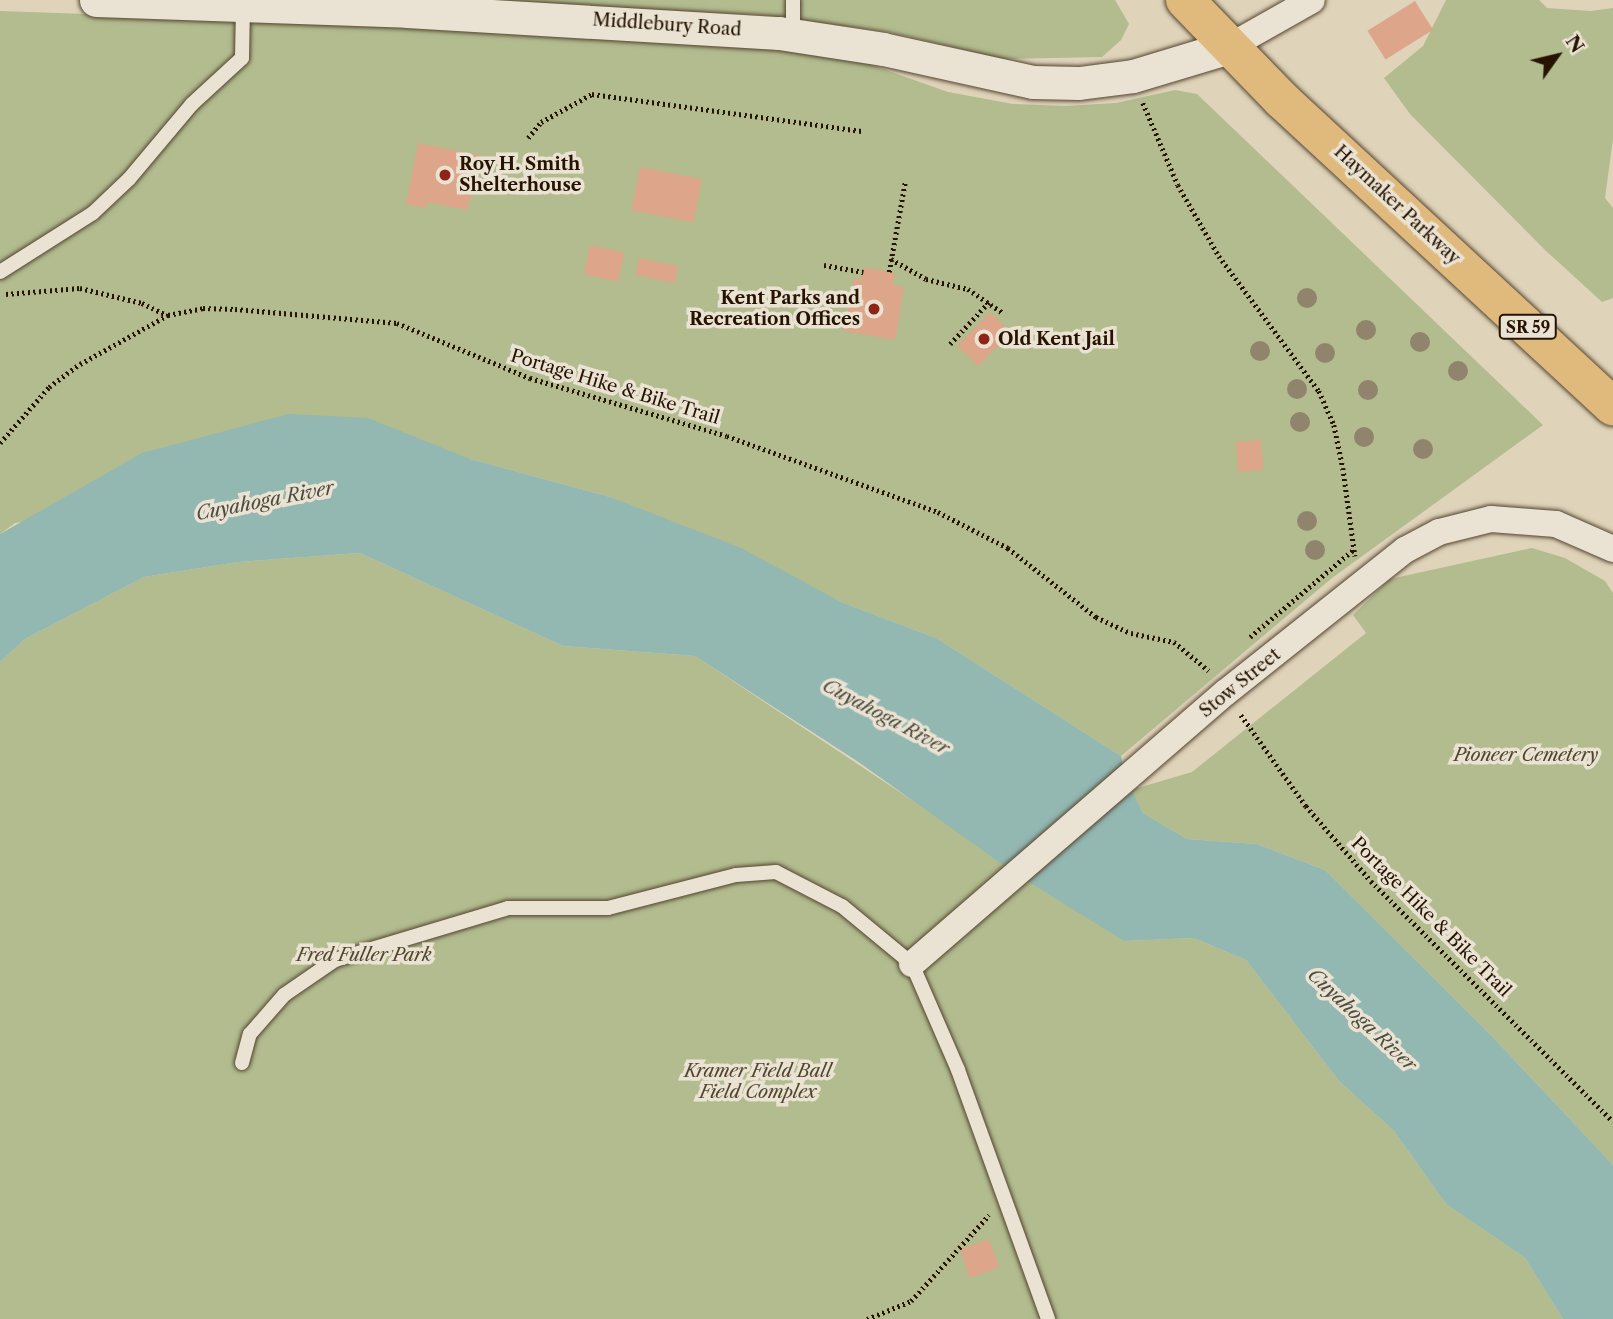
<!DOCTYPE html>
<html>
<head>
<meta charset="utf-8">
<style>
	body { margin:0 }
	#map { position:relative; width:1613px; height:1319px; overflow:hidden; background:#dfd3ba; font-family:"Libre Caslon Text",serif }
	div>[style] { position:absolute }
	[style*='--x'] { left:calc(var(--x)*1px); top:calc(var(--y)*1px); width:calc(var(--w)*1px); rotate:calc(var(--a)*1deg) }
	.green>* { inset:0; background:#b2bc8f }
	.water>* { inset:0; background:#93b7b1 }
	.building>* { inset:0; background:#dda589; transform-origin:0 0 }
	.path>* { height:4.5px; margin-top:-2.25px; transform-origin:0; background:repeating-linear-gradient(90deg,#261401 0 2px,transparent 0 5.5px) }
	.roads { filter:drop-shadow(0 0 2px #54442f) drop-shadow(0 0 2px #54442f) }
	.service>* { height:14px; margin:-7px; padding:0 7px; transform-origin:7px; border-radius:7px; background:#eae2d2 }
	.minor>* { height:26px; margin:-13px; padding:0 13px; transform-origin:13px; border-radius:13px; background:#eae2d2 }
	.tertiary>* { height:33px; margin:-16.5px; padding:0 16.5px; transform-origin:16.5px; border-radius:16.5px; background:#eae2d2 }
	.primary>* { height:38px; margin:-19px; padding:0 19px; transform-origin:19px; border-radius:19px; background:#e0ba7d }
	.trees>* { width:20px; height:20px; margin:-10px; border-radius:50%; background:#90856c }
	.dots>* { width:19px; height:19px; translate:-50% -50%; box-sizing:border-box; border:4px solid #eae2d2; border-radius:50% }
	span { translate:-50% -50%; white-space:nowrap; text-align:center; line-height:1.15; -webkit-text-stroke:7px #eae2d2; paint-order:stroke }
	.shield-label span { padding:2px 5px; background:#eae2d2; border:2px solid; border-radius:5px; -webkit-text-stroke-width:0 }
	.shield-label { font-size:16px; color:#261401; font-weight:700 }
	.street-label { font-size:18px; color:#261401 }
	.poi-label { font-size:18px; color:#261401; font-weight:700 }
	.left { translate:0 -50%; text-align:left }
	.right { translate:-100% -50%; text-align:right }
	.park-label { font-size:18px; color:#50462c; font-style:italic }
	.water-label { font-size:19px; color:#4c4d3f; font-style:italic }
	.north { position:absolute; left:1522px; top:21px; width:70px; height:70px; -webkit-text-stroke:5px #eae2d2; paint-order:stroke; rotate:56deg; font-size:19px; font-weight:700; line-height:28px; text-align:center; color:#261401 }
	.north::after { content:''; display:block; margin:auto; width:24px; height:32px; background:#261401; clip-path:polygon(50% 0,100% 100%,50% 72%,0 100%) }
</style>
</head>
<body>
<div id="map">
	<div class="green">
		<div style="clip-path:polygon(436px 0,1115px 0,1129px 24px,1121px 40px,1102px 57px,1003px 59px,889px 32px,763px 15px)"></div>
		<div style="clip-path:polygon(1446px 0,1539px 0,1547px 8px,1591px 11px,1613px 8px,1613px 139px,1605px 198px,1613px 208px,1613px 298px,1602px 302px,1544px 249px,1410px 114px,1384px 78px,1423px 46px)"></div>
		<div style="clip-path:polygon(0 11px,287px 21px,757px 47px,855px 59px,948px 92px,1013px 104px,1066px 106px,1116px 103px,1175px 90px,1197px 94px,1543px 425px,1332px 578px,1121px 756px,936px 638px,841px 602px,610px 497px,470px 459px,15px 523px,0 534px)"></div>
		<div style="clip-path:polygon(1532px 548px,1565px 558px,1605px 581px,1613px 593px,1613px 1165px,1489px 1033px,1325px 870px,1257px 844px,1187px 839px,1143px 813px,1131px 790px,1192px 772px,1366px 633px,1353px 615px,1390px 579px)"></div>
		<div style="clip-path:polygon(360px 553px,563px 646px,695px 656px,1124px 941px,1194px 938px,1246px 960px,1339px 1081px,1394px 1131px,1446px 1204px,1525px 1258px,1563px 1319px,0 1319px,0 662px,25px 639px,144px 577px,238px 562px)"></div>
	</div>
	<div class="water">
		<div style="clip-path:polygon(289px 414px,368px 418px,470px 459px,610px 497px,741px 548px,841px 602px,936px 638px,1121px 756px,1125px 777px,1143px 813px,1187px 839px,1257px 844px,1325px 870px,1489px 1033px,1613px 1165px,1613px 1319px,1563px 1319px,1525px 1258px,1446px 1204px,1394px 1131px,1339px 1081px,1246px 960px,1194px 938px,1124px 941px,1016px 874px,857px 761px,695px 656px,563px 646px,360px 553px,238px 562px,144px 577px,25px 639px,0 662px,0 534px,142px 453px)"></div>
	</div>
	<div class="building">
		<div style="left:1415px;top:1px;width:34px;height:56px;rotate:58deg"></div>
		<div style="clip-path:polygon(418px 143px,482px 156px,467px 210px,427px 202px,426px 208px,406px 204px)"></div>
		<div style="left:640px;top:167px;width:63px;height:44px;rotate:11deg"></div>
		<div style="left:590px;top:245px;width:35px;height:30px;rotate:12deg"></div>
		<div style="left:639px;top:258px;width:40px;height:17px;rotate:12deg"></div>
		<div style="clip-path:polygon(864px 267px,895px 273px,893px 285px,904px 287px,895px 340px,844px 331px,854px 278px,862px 279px)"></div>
		<div style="left:990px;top:312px;width:29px;height:47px;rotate:44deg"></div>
		<div style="left:1261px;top:440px;width:30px;height:25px;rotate:86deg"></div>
		<div style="left:989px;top:1239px;width:30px;height:31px;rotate:70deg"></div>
	</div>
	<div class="path">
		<div style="--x:1143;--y:103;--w:89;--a:66.9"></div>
		<div style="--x:1178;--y:185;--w:82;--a:60"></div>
		<div style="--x:1219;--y:256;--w:168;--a:53.5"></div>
		<div style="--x:1319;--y:391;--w:37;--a:66"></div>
		<div style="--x:1334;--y:425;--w:44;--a:78.2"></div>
		<div style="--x:1343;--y:468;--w:89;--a:82.2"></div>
		<div style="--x:528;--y:138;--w:21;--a:-51"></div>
		<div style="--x:541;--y:122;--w:58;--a:-28.8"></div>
		<div style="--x:592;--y:94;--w:272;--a:7.8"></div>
		<div style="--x:891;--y:259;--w:40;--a:29.7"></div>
		<div style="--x:926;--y:279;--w:43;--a:13.4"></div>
		<div style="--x:968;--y:289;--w:42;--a:34.4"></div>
		<div style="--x:824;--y:265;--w:40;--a:10"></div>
		<div style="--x:889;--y:272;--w:91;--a:-79.9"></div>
		<div style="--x:6;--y:294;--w:74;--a:-4.6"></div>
		<div style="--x:80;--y:288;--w:64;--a:13.6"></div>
		<div style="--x:142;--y:303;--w:28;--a:26"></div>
		<div style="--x:950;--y:344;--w:57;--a:-47.1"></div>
		<div style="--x:0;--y:443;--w:74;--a:-48.8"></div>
		<div style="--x:49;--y:387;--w:39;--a:-37"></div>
		<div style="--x:80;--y:364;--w:101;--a:-29.1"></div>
		<div style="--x:168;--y:315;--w:36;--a:-11"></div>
		<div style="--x:203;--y:308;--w:32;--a:2"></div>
		<div style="--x:235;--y:309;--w:163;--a:4.9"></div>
		<div style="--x:397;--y:323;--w:144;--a:22.5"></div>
		<div style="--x:530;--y:378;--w:205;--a:16.4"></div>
		<div style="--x:727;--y:436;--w:224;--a:19.8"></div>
		<div style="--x:938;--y:512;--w:79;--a:27.2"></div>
		<div style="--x:1008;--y:548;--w:112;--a:38.1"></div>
		<div style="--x:1096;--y:617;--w:38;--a:25"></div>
		<div style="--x:1131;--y:633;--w:44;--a:11.8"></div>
		<div style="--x:1174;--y:642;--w:45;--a:39.6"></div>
		<div style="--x:1250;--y:637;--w:135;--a:-40.2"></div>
		<div style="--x:1241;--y:715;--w:112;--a:54.5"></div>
		<div style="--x:1306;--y:806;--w:99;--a:49.1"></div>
		<div style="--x:1371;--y:881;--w:341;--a:44.8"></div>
		<div style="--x:867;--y:1319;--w:48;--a:-22.2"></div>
		<div style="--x:911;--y:1301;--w:116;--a:-47.8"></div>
	</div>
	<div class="roads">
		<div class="service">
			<div style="--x:793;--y:34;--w:34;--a:-90"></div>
			<div style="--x:0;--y:272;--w:110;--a:-32.4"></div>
			<div style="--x:93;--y:213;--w:50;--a:-43.4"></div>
			<div style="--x:129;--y:179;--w:98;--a:-50"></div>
			<div style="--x:192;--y:104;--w:68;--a:-42.6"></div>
			<div style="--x:242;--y:58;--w:52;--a:-88.9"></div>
			<div style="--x:242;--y:1063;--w:30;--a:-75"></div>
			<div style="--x:250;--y:1034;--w:52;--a:-48.9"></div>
			<div style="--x:284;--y:995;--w:62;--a:-34.5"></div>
			<div style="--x:335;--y:960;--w:181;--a:-16.7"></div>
			<div style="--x:508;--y:908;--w:100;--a:0"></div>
			<div style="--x:608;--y:908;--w:132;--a:-14.5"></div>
			<div style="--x:736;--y:875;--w:40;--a:-4.3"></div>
			<div style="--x:776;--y:872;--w:74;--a:27.3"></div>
			<div style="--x:842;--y:906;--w:91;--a:39.6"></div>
			<div style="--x:912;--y:964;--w:116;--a:66.5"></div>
			<div style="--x:958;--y:1070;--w:265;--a:70.1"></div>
		</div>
		<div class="minor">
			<div style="--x:1229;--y:47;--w:95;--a:-29.5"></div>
			<div style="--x:912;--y:964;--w:414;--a:-40.9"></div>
			<div style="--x:1225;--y:693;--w:230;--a:-38.5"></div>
			<div style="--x:1405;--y:550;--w:38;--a:-28"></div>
			<div style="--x:1439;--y:532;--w:54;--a:-14"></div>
			<div style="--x:1491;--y:519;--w:65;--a:4.4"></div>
			<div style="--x:1556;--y:524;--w:62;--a:23.7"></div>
		</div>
		<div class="tertiary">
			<div style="--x:96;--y:0;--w:311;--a:2"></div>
			<div style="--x:407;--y:11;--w:373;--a:3.4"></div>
			<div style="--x:779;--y:33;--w:105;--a:8.7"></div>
			<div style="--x:883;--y:49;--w:154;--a:12.4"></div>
			<div style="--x:1033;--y:82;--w:46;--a:1.2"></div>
			<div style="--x:1079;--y:83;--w:54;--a:-7.4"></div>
			<div style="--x:1133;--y:76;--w:100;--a:-16.8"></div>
		</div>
		<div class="primary">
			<div style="--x:1185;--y:0;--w:139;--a:45.9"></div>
			<div style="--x:1282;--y:100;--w:451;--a:42.8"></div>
		</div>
	</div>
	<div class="trees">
		<div style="left:1307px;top:298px"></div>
		<div style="left:1366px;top:330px"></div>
		<div style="left:1420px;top:342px"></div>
		<div style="left:1260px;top:351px"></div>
		<div style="left:1325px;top:353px"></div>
		<div style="left:1458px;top:371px"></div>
		<div style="left:1297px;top:389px"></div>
		<div style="left:1368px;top:390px"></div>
		<div style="left:1300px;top:422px"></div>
		<div style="left:1364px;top:437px"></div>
		<div style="left:1423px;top:449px"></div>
		<div style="left:1307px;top:521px"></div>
		<div style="left:1315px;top:550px"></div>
	</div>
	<div class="dots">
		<div style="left:445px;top:175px;background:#8f2418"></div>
		<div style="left:874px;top:309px;background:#8f2418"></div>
		<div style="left:984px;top:339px;background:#8f2418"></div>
	</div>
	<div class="shield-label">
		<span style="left:1528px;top:327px">SR 59</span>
	</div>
	<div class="street-label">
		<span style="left:667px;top:25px;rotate:4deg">Middlebury Road</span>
		<span style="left:1397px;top:205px;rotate:43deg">Haymaker Parkway</span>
		<span style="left:615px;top:387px;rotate:17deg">Portage Hike &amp; Bike Trail</span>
		<span style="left:1240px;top:683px;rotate:-39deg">Stow Street</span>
		<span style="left:1431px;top:917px;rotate:45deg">Portage Hike &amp; Bike Trail</span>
	</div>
	<div class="poi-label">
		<span class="left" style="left:459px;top:175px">Roy H. Smith<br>Shelterhouse</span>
		<span class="right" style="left:860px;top:309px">Kent Parks and<br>Recreation Offices</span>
		<span class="left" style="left:998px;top:339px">Old Kent Jail</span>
	</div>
	<div class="park-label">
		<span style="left:1526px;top:755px">Pioneer Cemetery</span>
		<span style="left:364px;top:955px">Fred Fuller Park</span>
		<span style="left:758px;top:1082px">Kramer Field Ball<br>Field Complex</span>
	</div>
	<div class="water-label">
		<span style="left:265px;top:501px;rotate:-11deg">Cuyahoga River</span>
		<span style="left:886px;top:717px;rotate:28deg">Cuyahoga River</span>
		<span style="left:1362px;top:1020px;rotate:43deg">Cuyahoga River</span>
	</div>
	<div class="north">N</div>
</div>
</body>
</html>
